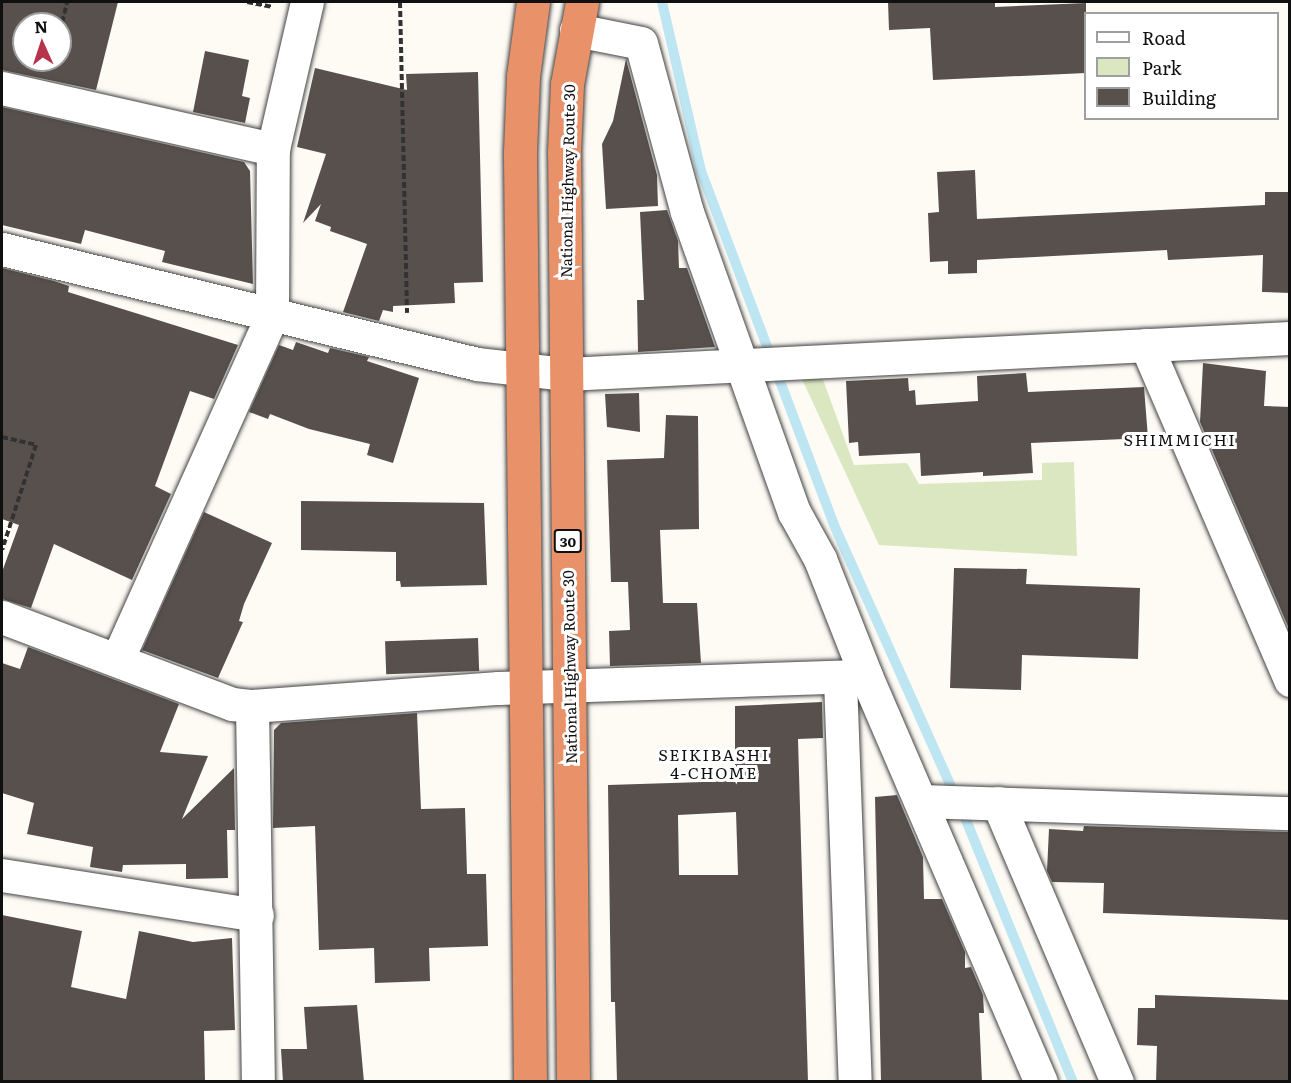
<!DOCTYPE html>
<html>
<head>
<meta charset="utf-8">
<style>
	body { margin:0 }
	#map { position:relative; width:1291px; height:1083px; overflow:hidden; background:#fefbf5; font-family:Literata,serif }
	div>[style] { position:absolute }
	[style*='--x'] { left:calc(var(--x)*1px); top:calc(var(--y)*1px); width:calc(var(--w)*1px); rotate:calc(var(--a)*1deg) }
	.green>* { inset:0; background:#dae7c0 }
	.stream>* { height:10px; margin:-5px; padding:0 5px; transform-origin:5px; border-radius:5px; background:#bde5f2 }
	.building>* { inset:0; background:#58504d; transform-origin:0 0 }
	.path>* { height:4px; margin-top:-2px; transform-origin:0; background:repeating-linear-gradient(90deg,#323232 0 6px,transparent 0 9px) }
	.roads { filter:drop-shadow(0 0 2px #434343) drop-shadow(0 0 2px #434343) }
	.street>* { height:33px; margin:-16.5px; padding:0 16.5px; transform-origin:16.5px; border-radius:16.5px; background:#fff }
	.highway>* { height:33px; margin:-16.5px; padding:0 16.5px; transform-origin:16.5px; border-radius:16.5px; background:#e99168 }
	span { translate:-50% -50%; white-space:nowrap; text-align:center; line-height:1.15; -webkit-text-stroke:6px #fff; paint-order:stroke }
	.shield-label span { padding:2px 4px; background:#fff; border:2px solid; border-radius:4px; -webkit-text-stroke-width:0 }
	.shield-label { font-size:14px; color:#101010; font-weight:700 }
	.street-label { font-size:15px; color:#101010 }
	.neighbourhood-label { font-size:16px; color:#101010; letter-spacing:1.5px }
	.frame { position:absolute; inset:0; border:3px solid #101010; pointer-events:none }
	.legend { position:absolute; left:1084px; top:12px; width:195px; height:108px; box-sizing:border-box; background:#fff; border:2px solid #9f9f9f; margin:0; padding:8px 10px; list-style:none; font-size:18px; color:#101010 }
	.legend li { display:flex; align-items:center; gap:12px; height:30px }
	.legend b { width:30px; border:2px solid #9f9f9f }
	.north { position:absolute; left:12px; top:12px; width:60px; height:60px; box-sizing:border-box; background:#fff; border:2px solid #9f9f9f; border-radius:50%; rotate:357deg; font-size:16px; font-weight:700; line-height:24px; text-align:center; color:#101010 }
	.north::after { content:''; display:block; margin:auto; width:21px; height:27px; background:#b7324b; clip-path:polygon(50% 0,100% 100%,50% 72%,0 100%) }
</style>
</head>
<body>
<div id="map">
	<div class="green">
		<div style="clip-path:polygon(821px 374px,854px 465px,907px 463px,919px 484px,1042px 480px,1042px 463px,1074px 462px,1077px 556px,879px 545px,801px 377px)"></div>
	</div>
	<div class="stream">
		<div style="--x:662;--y:2;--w:173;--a:77"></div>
		<div style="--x:701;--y:171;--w:378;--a:69.4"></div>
		<div style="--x:834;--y:525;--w:323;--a:65.9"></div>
		<div style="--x:966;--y:820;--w:283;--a:67.8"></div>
	</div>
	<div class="building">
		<div style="clip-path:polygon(evenodd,2px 2px,118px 2px,96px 90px,2px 70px,2px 2px,24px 24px,60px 24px,60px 60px,24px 60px,24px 24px)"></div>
		<div style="clip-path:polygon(888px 2px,995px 2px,995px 7px,1086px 3px,1086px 73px,933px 80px,930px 28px,889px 30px)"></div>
		<div style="clip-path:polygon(205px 51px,249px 60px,242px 96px,250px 98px,245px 123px,193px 112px)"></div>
		<div style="clip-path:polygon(626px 59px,657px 175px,658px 206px,606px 209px,602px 144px,613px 121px)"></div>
		<div style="clip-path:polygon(315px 68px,407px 90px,406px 74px,478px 72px,483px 282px,454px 283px,455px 303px,393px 306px,393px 312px,383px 310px,379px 321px,343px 312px,367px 244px,330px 231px,331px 227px,315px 221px,321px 204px,303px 223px,326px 154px,297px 147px)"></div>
		<div style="clip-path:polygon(2px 107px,244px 162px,250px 171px,253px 284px,162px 262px,165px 251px,85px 230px,81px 244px,2px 225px)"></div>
		<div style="clip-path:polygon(975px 170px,977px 219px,1265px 205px,1265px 192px,1290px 192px,1290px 293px,1262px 292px,1263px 255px,1168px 260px,1167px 250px,977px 260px,977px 273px,948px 274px,948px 261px,930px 262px,928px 213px,939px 212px,937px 172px)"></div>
		<div style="clip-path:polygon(667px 210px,678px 241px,679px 268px,687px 268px,715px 347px,638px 352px,637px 300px,644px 300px,640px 212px)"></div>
		<div style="clip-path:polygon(2px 268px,54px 281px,69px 286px,68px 292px,238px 345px,214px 399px,190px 391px,155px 486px,171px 494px,132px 580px,54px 544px,31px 608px,2px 599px,2px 572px,19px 525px,2px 519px)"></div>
		<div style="clip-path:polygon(296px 342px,328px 353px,330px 348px,369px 357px,367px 361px,419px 378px,393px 463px,367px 455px,370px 444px,309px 429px,270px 414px,268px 419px,249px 412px,279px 345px,293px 350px)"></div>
		<div style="clip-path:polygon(1203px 363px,1266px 371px,1264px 406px,1290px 407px,1290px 631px,1200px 422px)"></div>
		<div style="clip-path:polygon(1026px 373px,1028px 392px,1144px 387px,1148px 438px,1031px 443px,1033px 473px,983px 476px,983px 472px,921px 476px,920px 453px,859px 456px,858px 442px,849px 443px,846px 381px,908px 378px,909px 391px,915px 390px,916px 405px,978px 401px,977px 376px)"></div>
		<div style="clip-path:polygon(639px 393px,640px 432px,607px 427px,605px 394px)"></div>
		<div style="clip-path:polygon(666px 415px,698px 416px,699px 529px,660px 530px,663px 603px,697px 603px,701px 663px,610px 666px,609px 631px,630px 630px,628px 582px,611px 582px,607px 460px,664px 458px)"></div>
		<div style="clip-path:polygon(301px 501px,484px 503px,487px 585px,401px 587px,400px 581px,396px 581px,396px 552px,301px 550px)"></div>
		<div style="clip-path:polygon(204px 512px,272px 543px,244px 604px,239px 621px,243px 622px,218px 678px,142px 650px)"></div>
		<div style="clip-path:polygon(954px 568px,1027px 569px,1026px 584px,1140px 588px,1138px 659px,1022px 655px,1021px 690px,950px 688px)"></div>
		<div style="left:478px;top:638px;width:33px;height:93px;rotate:88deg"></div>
		<div style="clip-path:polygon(28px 647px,179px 704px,160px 752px,208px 756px,182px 819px,234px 768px,235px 830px,227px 830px,228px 878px,186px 879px,186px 864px,123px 865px,122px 872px,90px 867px,93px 847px,27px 834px,34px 803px,2px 793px,2px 663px,20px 669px)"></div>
		<div style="clip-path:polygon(evenodd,822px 702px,823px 738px,798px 739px,808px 1082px,617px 1082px,615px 1002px,611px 1002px,608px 785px,735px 781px,735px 706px,822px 702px,736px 812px,738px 875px,679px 875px,678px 815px,736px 812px)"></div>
		<div style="clip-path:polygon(417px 713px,421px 809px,465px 808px,467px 874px,486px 874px,488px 946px,429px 948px,430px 981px,375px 983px,374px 948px,319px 950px,315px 826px,273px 828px,274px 730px,281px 723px)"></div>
		<div style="clip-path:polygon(897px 795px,923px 857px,924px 899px,942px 899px,965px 952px,965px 968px,971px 967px,983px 995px,984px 1013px,979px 1013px,982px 1082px,881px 1082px,875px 797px)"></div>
		<div style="clip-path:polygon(1084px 826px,1290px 832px,1290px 920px,1103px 913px,1104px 883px,1052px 882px,1047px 871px,1049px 829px,1083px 831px)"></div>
		<div style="clip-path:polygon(2px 915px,82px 931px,71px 987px,126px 999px,139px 931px,193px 942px,232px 938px,235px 1030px,204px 1031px,205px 1081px,3px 1082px)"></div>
		<div style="clip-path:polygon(1155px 995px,1290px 1000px,1290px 1082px,1156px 1082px,1157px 1046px,1137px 1045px,1138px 1008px,1155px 1008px)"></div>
		<div style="clip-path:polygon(357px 1005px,364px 1082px,283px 1082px,281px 1049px,307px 1049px,304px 1007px)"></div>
	</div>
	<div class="path">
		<div style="--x:247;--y:2;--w:25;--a:11"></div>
		<div style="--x:400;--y:2;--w:311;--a:88.7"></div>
		<div style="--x:60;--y:31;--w:30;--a:-76"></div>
		<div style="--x:2;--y:437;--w:35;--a:13"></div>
		<div style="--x:36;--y:445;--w:110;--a:107.9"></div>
	</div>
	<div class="roads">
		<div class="street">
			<div style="--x:576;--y:30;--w:66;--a:11.3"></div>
			<div style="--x:641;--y:43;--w:175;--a:74.8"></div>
			<div style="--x:687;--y:212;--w:319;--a:70.4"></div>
			<div style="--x:794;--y:512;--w:54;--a:61"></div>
			<div style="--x:820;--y:559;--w:126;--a:68.5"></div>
			<div style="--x:866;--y:676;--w:442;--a:66.7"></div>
			<div style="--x:2;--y:88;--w:278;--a:12.7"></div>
			<div style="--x:2;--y:249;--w:489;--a:13.6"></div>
			<div style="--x:477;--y:364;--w:90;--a:6.4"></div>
			<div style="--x:566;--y:374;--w:725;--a:-2.85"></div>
			<div style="--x:1146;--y:345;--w:365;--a:66.7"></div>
			<div style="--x:2;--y:617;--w:246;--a:20.7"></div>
			<div style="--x:232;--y:704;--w:20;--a:6"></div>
			<div style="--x:252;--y:706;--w:247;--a:-4.2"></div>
			<div style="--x:498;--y:688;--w:368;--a:-1.9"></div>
			<div style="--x:118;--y:658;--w:376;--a:-65.8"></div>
			<div style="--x:272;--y:315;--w:166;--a:-89.7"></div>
			<div style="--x:273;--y:149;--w:151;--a:-77"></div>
			<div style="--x:840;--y:680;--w:402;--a:87.9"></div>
			<div style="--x:252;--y:706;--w:376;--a:89.1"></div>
			<div style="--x:922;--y:801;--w:368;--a:1.9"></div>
			<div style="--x:998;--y:803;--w:303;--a:66.9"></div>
			<div style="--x:2;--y:875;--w:258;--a:8.9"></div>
		</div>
		<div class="highway">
			<div style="--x:530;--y:1082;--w:930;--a:-90.62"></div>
			<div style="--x:520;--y:152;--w:76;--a:-87.7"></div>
			<div style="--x:523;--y:76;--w:75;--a:-82.3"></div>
			<div style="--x:573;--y:1082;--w:931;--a:-90.55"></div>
			<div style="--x:564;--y:151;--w:67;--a:-87.4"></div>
			<div style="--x:567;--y:84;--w:83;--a:-79.6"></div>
		</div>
	</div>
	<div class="shield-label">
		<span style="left:568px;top:541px">30</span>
	</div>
	<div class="street-label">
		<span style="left:567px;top:181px;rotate:-89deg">National Highway Route 30</span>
		<span style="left:569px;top:667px;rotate:-91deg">National Highway Route 30</span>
	</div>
	<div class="neighbourhood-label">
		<span style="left:1180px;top:439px">SHIMMICHI</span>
		<span style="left:714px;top:763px">SEIKIBASHI<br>4-CHOME</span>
	</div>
	<div class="frame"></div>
	<ul class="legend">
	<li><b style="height:8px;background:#fff"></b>Road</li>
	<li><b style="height:16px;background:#dae7c0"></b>Park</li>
	<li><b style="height:16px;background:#58504d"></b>Building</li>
	</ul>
	<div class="north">N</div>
</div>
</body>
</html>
